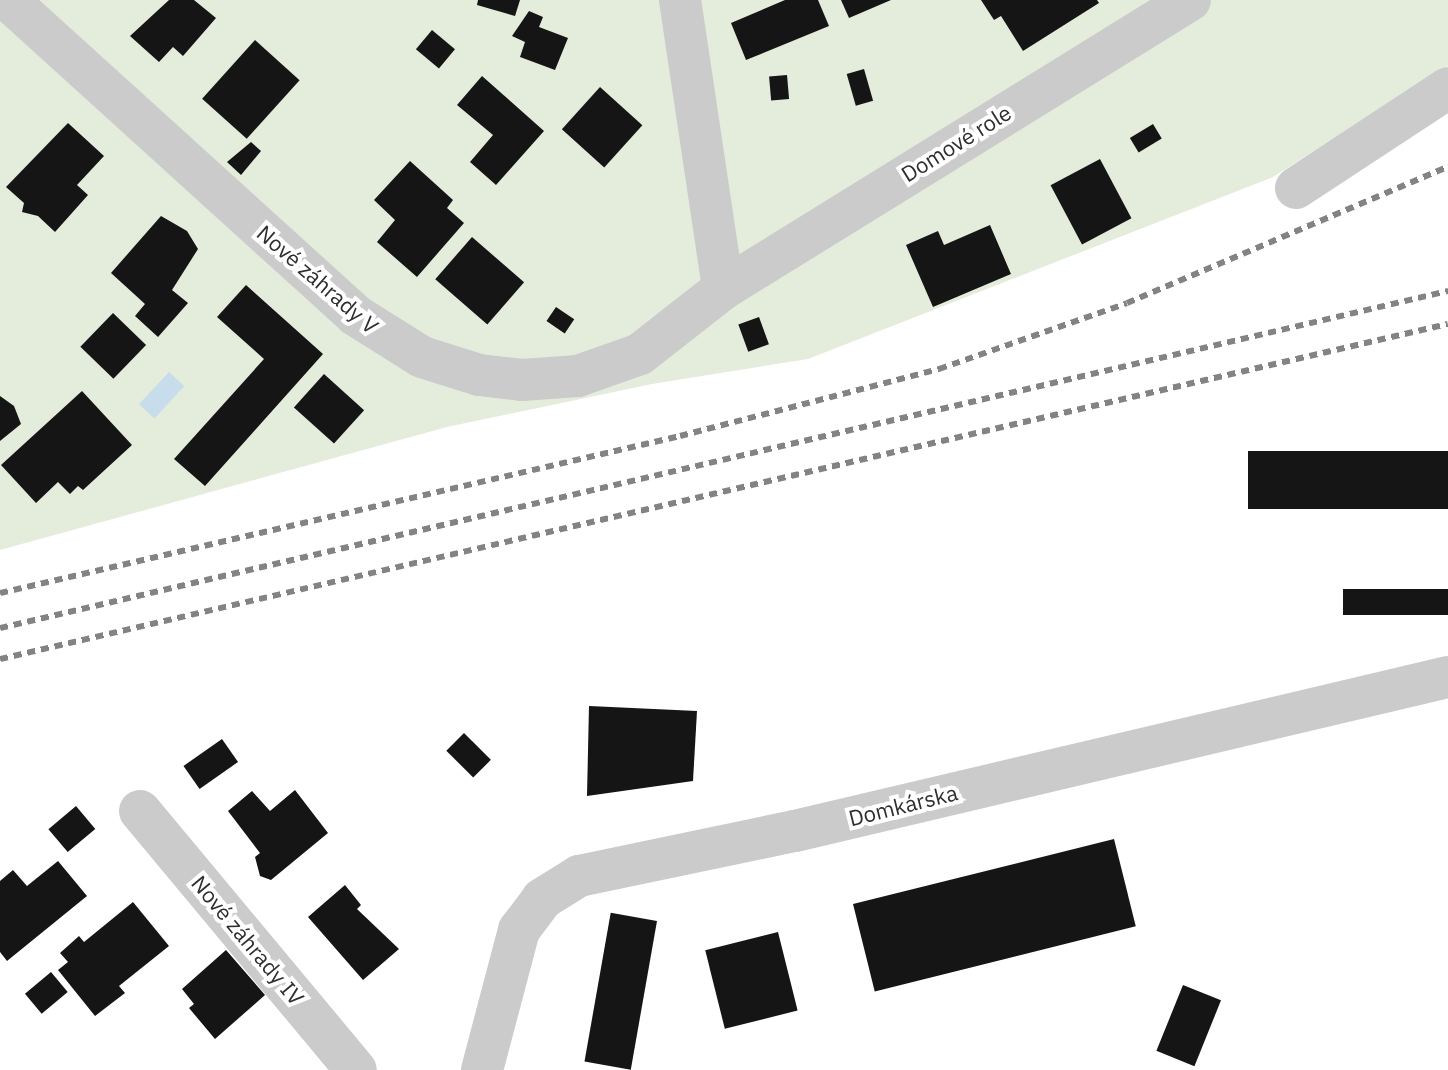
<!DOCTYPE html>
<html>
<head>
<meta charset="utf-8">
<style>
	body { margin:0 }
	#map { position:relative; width:1448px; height:1070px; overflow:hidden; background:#fff; font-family:"IBM Plex Sans",sans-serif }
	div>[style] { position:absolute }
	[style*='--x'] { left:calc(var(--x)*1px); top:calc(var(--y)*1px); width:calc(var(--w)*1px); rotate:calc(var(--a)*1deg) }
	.green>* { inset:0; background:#e4ecdc }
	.water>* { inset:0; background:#c8ddeb; transform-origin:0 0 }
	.building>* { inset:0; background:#151515; transform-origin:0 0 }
	.street>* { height:42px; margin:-21px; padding:0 21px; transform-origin:21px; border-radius:21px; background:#cbcbcb }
	.rail>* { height:6px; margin-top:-3px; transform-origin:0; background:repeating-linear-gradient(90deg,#838383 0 8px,transparent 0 14px) }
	span { translate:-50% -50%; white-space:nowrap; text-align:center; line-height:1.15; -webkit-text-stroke:8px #fff; paint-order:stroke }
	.street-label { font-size:22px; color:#2e2e2e }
</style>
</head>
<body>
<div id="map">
	<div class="green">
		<div style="clip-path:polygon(0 0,1448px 0,1448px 66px,1273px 177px,808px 359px,652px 384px,447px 427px,0 550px)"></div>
	</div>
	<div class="water">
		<div style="left:169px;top:372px;width:21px;height:44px;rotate:43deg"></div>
	</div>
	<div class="building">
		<div style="clip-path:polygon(169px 0,194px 0,216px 18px,183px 56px,173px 47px,159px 62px,130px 36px)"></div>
		<div style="clip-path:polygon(478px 0,520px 0,515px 16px,477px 5px)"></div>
		<div style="clip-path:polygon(785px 0,818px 0,829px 26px,746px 60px,731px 23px)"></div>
		<div style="clip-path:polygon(841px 0,891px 0,849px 18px)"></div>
		<div style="clip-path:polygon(981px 0,1097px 0,1099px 3px,1023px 51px,1001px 16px,994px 20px)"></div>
		<div style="clip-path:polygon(529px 11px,543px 17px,539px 27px,568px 38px,555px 70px,520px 57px,525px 42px,512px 36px)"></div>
		<div style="left:432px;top:30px;width:30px;height:25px;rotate:40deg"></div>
		<div style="left:255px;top:40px;width:60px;height:79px;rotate:42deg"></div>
		<div style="left:864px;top:69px;width:33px;height:18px;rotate:74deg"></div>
		<div style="left:787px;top:75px;width:24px;height:18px;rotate:85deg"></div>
		<div style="clip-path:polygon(482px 76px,544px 131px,496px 185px,470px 162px,493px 135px,457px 105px)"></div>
		<div style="left:600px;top:87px;width:57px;height:57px;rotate:42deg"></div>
		<div style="clip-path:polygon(68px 123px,104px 156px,77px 185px,88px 195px,55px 232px,38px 216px,22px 212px,24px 203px,6px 187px)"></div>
		<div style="left:1153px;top:124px;width:17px;height:27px;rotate:59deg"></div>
		<div style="clip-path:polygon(251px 142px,261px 151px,241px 175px,227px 162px)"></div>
		<div style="left:1100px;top:159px;width:67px;height:56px;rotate:62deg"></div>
		<div style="clip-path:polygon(410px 161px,453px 200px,447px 208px,464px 223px,417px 277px,377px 242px,395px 220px,374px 200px)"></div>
		<div style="clip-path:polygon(161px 216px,187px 231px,198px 249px,172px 290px,188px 303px,158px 337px,135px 316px,145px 304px,111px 273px)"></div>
		<div style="clip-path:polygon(990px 225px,1011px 274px,933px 307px,906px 245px,938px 231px,944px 245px)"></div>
		<div style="left:472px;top:237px;width:69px;height:56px;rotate:41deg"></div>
		<div style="clip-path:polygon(246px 285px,323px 354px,205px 486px,174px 459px,264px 359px,217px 317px)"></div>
		<div style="left:556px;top:307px;width:22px;height:17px;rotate:34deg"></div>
		<div style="left:113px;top:313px;width:46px;height:47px;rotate:44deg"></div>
		<div style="left:759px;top:317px;width:29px;height:22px;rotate:70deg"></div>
		<div style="left:324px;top:374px;width:54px;height:45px;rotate:42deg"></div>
		<div style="clip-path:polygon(82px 391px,132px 445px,83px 490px,78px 486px,70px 494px,58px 482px,36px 503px,1px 465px)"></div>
		<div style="clip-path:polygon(0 396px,14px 406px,21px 424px,0 441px)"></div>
		<div style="left:1448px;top:451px;width:58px;height:200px;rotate:90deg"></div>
		<div style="left:1448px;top:589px;width:26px;height:105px;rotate:90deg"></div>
		<div style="clip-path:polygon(589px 706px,697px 711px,693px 781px,587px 796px)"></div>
		<div style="left:464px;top:733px;width:38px;height:25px;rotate:45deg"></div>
		<div style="left:222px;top:739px;width:28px;height:47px;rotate:55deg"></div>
		<div style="clip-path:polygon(295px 790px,328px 833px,271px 880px,260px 876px,255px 857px,260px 853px,228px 811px,252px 791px,270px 811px)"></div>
		<div style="left:76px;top:806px;width:30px;height:36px;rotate:50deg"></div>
		<div style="left:1114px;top:839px;width:90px;height:269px;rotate:76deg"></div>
		<div style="clip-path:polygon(58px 861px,87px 896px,7px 961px,0 952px,0 881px,13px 870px,27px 886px)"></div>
		<div style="clip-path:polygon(345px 885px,361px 905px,357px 909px,399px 949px,363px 980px,308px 917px)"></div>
		<div style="clip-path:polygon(133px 902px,169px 946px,119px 986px,125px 993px,95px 1016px,58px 970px,68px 962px,60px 953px,79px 936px,84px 942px)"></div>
		<div style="left:657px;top:921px;width:151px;height:47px;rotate:100deg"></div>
		<div style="left:778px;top:932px;width:81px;height:75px;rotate:76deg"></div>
		<div style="clip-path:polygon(226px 950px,265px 995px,215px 1039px,189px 1008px,194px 1004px,182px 989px)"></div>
		<div style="left:51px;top:972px;width:26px;height:34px;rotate:50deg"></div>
		<div style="left:1183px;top:985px;width:41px;height:71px;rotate:22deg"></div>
	</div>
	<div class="street">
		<div style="--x:8;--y:0;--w:469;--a:42.2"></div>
		<div style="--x:355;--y:315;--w:79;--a:32.1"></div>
		<div style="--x:422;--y:357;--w:60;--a:17.5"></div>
		<div style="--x:479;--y:375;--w:43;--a:6.6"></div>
		<div style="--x:522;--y:380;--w:56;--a:-4.1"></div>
		<div style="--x:578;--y:376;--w:66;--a:-19.5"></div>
		<div style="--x:640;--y:354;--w:105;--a:-38.1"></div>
		<div style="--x:723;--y:289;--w:549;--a:-31.75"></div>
		<div style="--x:680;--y:0;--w:292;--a:81.5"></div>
		<div style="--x:1296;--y:188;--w:182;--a:-33.3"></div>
		<div style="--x:140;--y:811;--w:337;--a:50.2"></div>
		<div style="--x:482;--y:1070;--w:145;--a:-75.2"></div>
		<div style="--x:519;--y:930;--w:39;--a:-53"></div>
		<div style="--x:542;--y:899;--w:44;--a:-31.9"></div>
		<div style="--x:579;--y:876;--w:221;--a:-11.8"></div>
		<div style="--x:795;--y:831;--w:671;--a:-13.27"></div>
	</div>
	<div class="rail">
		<div style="--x:0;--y:593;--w:698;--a:-13"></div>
		<div style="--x:680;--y:436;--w:268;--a:-14.5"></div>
		<div style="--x:939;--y:369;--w:199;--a:-19.3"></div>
		<div style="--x:1127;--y:303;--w:349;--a:-23"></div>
		<div style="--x:0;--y:628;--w:1487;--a:-13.1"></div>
		<div style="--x:0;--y:659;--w:1486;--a:-13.03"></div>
	</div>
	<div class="street-label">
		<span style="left:956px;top:143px;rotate:-32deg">Domové role</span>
		<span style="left:318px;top:279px;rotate:41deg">Nové záhrady V</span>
		<span style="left:903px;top:805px;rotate:-14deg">Domkárska</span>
		<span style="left:248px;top:940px;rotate:50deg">Nové záhrady IV</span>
	</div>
</div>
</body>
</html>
